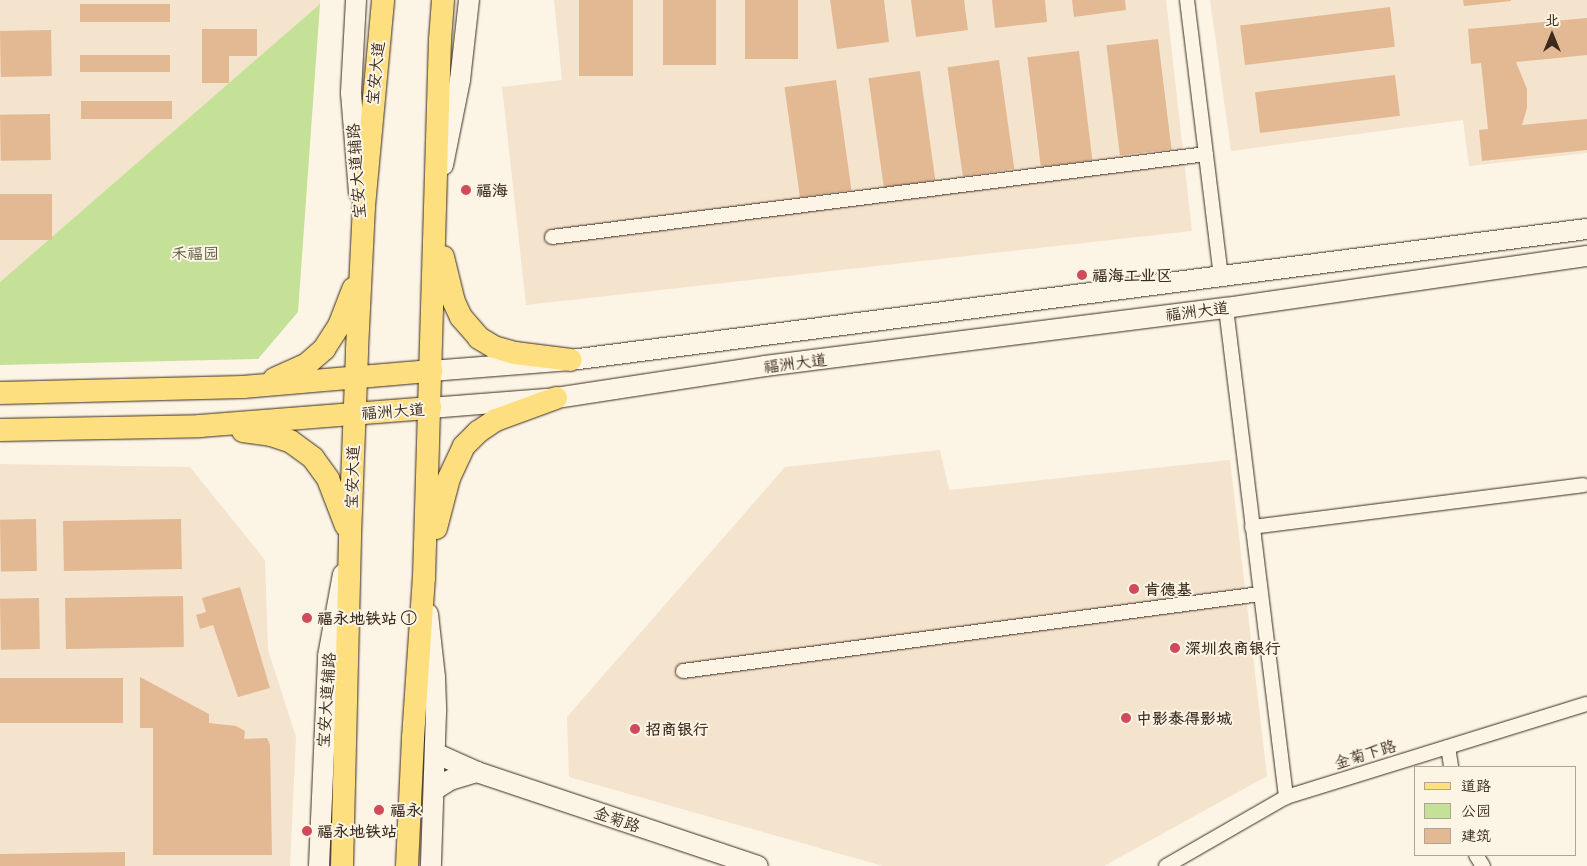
<!DOCTYPE html>
<html>
<head>
<meta charset="utf-8">
<style>
	body { margin:0 }
	#map { position:relative; width:1587px; height:866px; overflow:hidden; background:#fcf5e5; font-family:"Patrick Hand","LXGW WenKai TC",sans-serif }
	div>[style] { position:absolute }
	[style*='--x'] { left:calc(var(--x)*1px); top:calc(var(--y)*1px); width:calc(var(--w)*1px); rotate:calc(var(--a)*1deg) }
	.built>* { inset:0; background:#f4e3cd }
	.green>* { inset:0; background:#c5e097 }
	.building>* { inset:0; background:#e3b994; transform-origin:0 0 }
	.roads { filter:drop-shadow(0 0 1px #3b2a1e) drop-shadow(0 0 1px #3b2a1e) }
	.street>* { height:14px; margin:-7px; padding:0 7px; transform-origin:7px; border-radius:7px; background:#fcf5e5 }
	.secondary>* { height:20px; margin:-10px; padding:0 10px; transform-origin:10px; border-radius:10px; background:#fcf5e5 }
	.primary>* { height:22px; margin:-11px; padding:0 11px; transform-origin:11px; border-radius:11px; background:#fedf80 }
	.dots>* { width:14px; height:14px; translate:-50% -50%; box-sizing:border-box; border:2px solid #fcf5e5; border-radius:50% }
	span { translate:-50% -50%; white-space:nowrap; text-align:center; line-height:1.15; -webkit-text-stroke:4px #fcf5e5; paint-order:stroke }
	.street-label { font-size:16px; color:#3b2a1e }
	.poi-label { font-size:16px; color:#3b2a1e; font-weight:700 }
	.left { translate:0 -50%; text-align:left }
	.park-label { font-size:16px; color:#5e583c }
	.legend { position:absolute; left:1414px; top:766px; width:162px; height:90px; box-sizing:border-box; background:#fcf5e5; border:1px solid #afa495; margin:0; padding:6px 9px; list-style:none; font-size:15px; color:#3b2a1e }
	.legend li { display:flex; align-items:center; gap:10px; height:25px }
	.legend b { width:25px; border:1px solid #afa495 }
	.north { position:absolute; left:1527px; top:10px; width:50px; height:50px; -webkit-text-stroke:4px #fcf5e5; paint-order:stroke; rotate:0deg; font-size:14px; font-weight:700; line-height:20px; text-align:center; color:#3b2a1e }
	.north::after { content:''; display:block; margin:auto; width:18px; height:22px; background:#3b2a1e; clip-path:polygon(50% 0,100% 100%,50% 72%,0 100%) }
</style>
</head>
<body>
<div id="map">
	<div class="built">
		<div style="clip-path:polygon(0 0,320px 0,320px 4px,0 282px)"></div>
		<div style="clip-path:polygon(554px 0,1166px 0,1192px 231px,526px 305px,502px 87px,562px 80px)"></div>
		<div style="clip-path:polygon(1210px 0,1587px 0,1587px 153px,1469px 166px,1463px 120px,1231px 151px)"></div>
		<div style="clip-path:polygon(940px 450px,949px 490px,1230px 460px,1267px 776px,1104px 866px,883px 866px,569px 777px,567px 717px,785px 467px)"></div>
		<div style="clip-path:polygon(0 464px,190px 467px,265px 560px,268px 650px,296px 737px,290px 866px,0 866px)"></div>
	</div>
	<div class="green">
		<div style="clip-path:polygon(320px 4px,298px 312px,258px 359px,0 365px,0 282px)"></div>
	</div>
	<div class="building">
		<div style="left:579px;top:0;width:54px;height:76px"></div>
		<div style="left:663px;top:0;width:53px;height:65px"></div>
		<div style="left:745px;top:0;width:53px;height:59px"></div>
		<div style="clip-path:polygon(830px 0,884px 0,889px 42px,837px 49px)"></div>
		<div style="clip-path:polygon(911px 0,964px 0,968px 30px,916px 37px)"></div>
		<div style="clip-path:polygon(992px 0,1045px 0,1047px 22px,995px 28px)"></div>
		<div style="clip-path:polygon(1072px 0,1125px 0,1126px 10px,1074px 17px)"></div>
		<div style="clip-path:polygon(1463px 0,1511px 0,1511px 1px,1464px 6px)"></div>
		<div style="left:170px;top:4px;width:18px;height:90px;rotate:90deg"></div>
		<div style="left:1390px;top:7px;width:40px;height:151px;rotate:83deg"></div>
		<div style="clip-path:polygon(1587px 18px,1587px 55px,1516px 62px,1527px 89px,1527px 108px,1522px 125px,1587px 119px,1587px 150px,1482px 161px,1479px 130px,1488px 129px,1481px 63px,1471px 64px,1468px 29px)"></div>
		<div style="clip-path:polygon(202px 29px,257px 29px,257px 56px,229px 56px,229px 83px,202px 83px)"></div>
		<div style="left:51px;top:30px;width:46px;height:51px;rotate:89deg"></div>
		<div style="left:1158px;top:39px;width:111px;height:52px;rotate:83deg"></div>
		<div style="left:1079px;top:51px;width:110px;height:52px;rotate:83deg"></div>
		<div style="left:80px;top:55px;width:90px;height:17px"></div>
		<div style="left:999px;top:60px;width:110px;height:52px;rotate:82deg"></div>
		<div style="left:920px;top:71px;width:110px;height:52px;rotate:82deg"></div>
		<div style="left:1395px;top:75px;width:41px;height:141px;rotate:83deg"></div>
		<div style="left:836px;top:80px;width:111px;height:52px;rotate:82deg"></div>
		<div style="left:172px;top:101px;width:18px;height:91px;rotate:90deg"></div>
		<div style="left:50px;top:114px;width:46px;height:50px;rotate:89deg"></div>
		<div style="left:0;top:194px;width:52px;height:46px"></div>
		<div style="left:36px;top:519px;width:52px;height:36px;rotate:89deg"></div>
		<div style="left:181px;top:519px;width:50px;height:118px;rotate:89deg"></div>
		<div style="clip-path:polygon(240px 587px,270px 688px,238px 697px,213px 625px,200px 629px,196px 615px,206px 612px,202px 598px)"></div>
		<div style="left:183px;top:596px;width:51px;height:118px;rotate:89deg"></div>
		<div style="left:39px;top:598px;width:51px;height:39px;rotate:89deg"></div>
		<div style="clip-path:polygon(140px 677px,209px 714px,209px 723px,236px 726px,245px 731px,244px 739px,267px 738px,270px 745px,272px 855px,153px 855px,153px 728px,140px 728px)"></div>
		<div style="left:123px;top:678px;width:45px;height:123px;rotate:90deg"></div>
		<div style="clip-path:polygon(125px 852px,125px 866px,0 866px,0 854px)"></div>
	</div>
	<div class="roads">
		<div class="street">
			<div style="--x:1187;--y:0;--w:278;--a:83"></div>
			<div style="--x:552;--y:237;--w:659;--a:-7.23"></div>
			<div style="--x:1226;--y:308;--w:493;--a:83"></div>
			<div style="--x:1252;--y:527;--w:334;--a:-7.2"></div>
			<div style="--x:683;--y:671;--w:582;--a:-7.6"></div>
			<div style="--x:1448;--y:747;--w:20;--a:81"></div>
			<div style="--x:1476;--y:855;--w:13;--a:58"></div>
			<div style="--x:1166;--y:866;--w:138;--a:-29.9"></div>
			<div style="--x:1286;--y:797;--w:315;--a:-17.2"></div>
		</div>
		<div class="secondary">
			<div style="--x:356;--y:0;--w:93;--a:93.1"></div>
			<div style="--x:351;--y:93;--w:100;--a:85.4"></div>
			<div style="--x:443;--y:165;--w:87;--a:-78.7"></div>
			<div style="--x:460;--y:80;--w:81;--a:-83.6"></div>
			<div style="--x:431;--y:371;--w:140;--a:-4.5"></div>
			<div style="--x:571;--y:360;--w:1024;--a:-7.35"></div>
			<div style="--x:430;--y:408;--w:126;--a:-4.5"></div>
			<div style="--x:556;--y:398;--w:211;--a:-8.7"></div>
			<div style="--x:765;--y:366;--w:465;--a:-7.2"></div>
			<div style="--x:1226;--y:308;--w:365;--a:-8.2"></div>
			<div style="--x:428;--y:614;--w:63;--a:83.7"></div>
			<div style="--x:435;--y:677;--w:35;--a:88"></div>
			<div style="--x:436;--y:712;--w:154;--a:91.9"></div>
			<div style="--x:435;--y:753;--w:46;--a:24.3"></div>
			<div style="--x:477;--y:772;--w:296;--a:18.5"></div>
			<div style="--x:434;--y:790;--w:19;--a:-32"></div>
			<div style="--x:450;--y:780;--w:28;--a:-17"></div>
			<div style="--x:319;--y:866;--w:210;--a:-87.5"></div>
			<div style="--x:328;--y:656;--w:83;--a:-79.6"></div>
		</div>
		<div class="primary">
			<div style="--x:443;--y:257;--w:46;--a:76.3"></div>
			<div style="--x:454;--y:302;--w:17;--a:65"></div>
			<div style="--x:461;--y:317;--w:28;--a:49"></div>
			<div style="--x:479;--y:338;--w:17;--a:31"></div>
			<div style="--x:494;--y:347;--w:22;--a:16"></div>
			<div style="--x:515;--y:353;--w:56;--a:7.1"></div>
			<div style="--x:274;--y:379;--w:36;--a:-24"></div>
			<div style="--x:307;--y:364;--w:23;--a:-41"></div>
			<div style="--x:324;--y:349;--w:27;--a:-57"></div>
			<div style="--x:339;--y:326;--w:40;--a:-69"></div>
			<div style="--x:0;--y:393;--w:243;--a:-1.4"></div>
			<div style="--x:243;--y:387;--w:189;--a:-4.9"></div>
			<div style="--x:0;--y:430;--w:200;--a:-1.1"></div>
			<div style="--x:200;--y:426;--w:231;--a:-4.5"></div>
			<div style="--x:243;--y:431;--w:28;--a:8"></div>
			<div style="--x:271;--y:435;--w:20;--a:18"></div>
			<div style="--x:290;--y:441;--w:29;--a:36"></div>
			<div style="--x:313;--y:458;--w:26;--a:54"></div>
			<div style="--x:328;--y:479;--w:50;--a:69"></div>
			<div style="--x:436;--y:528;--w:52;--a:-75.4"></div>
			<div style="--x:449;--y:478;--w:35;--a:-65"></div>
			<div style="--x:464;--y:446;--w:20;--a:-45"></div>
			<div style="--x:478;--y:432;--w:22;--a:-34"></div>
			<div style="--x:496;--y:420;--w:64;--a:-20.1"></div>
			<div style="--x:342;--y:866;--w:331;--a:-88.6"></div>
			<div style="--x:350;--y:535;--w:186;--a:-87.8"></div>
			<div style="--x:357;--y:349;--w:143;--a:-87.2"></div>
			<div style="--x:364;--y:206;--w:207;--a:-84.7"></div>
			<div style="--x:407;--y:866;--w:128;--a:-87.3"></div>
			<div style="--x:413;--y:738;--w:160;--a:-86.1"></div>
			<div style="--x:424;--y:578;--w:538;--a:-88.3"></div>
			<div style="--x:440;--y:40;--w:40;--a:-85.7"></div>
		</div>
	</div>
	<div class="dots">
		<div style="left:466px;top:190px;background:#d1495b"></div>
		<div style="left:1082px;top:275px;background:#d1495b"></div>
		<div style="left:1134px;top:589px;background:#d1495b"></div>
		<div style="left:307px;top:618px;background:#d1495b"></div>
		<div style="left:1175px;top:648px;background:#d1495b"></div>
		<div style="left:1126px;top:718px;background:#d1495b"></div>
		<div style="left:635px;top:729px;background:#d1495b"></div>
		<div style="left:379px;top:810px;background:#d1495b"></div>
		<div style="left:307px;top:831px;background:#d1495b"></div>
	</div>
	<div class="street-label">
		<span style="left:375px;top:73px;rotate:-84deg">宝安大道</span>
		<span style="left:356px;top:171px;rotate:-94deg">宝安大道辅路</span>
		<span style="left:1197px;top:311px;rotate:-7deg">福洲大道</span>
		<span style="left:795px;top:363px;rotate:-7deg">福洲大道</span>
		<span style="left:393px;top:411px;rotate:-4deg">福洲大道</span>
		<span style="left:352px;top:477px;rotate:-88deg">宝安大道</span>
		<span style="left:326px;top:700px;rotate:-86deg">宝安大道辅路</span>
		<span style="left:1365px;top:754px;rotate:-17deg">金菊下路</span>
		<span style="left:617px;top:819px;rotate:19deg">金菊路</span>
	</div>
	<div class="poi-label">
		<span class="left" style="left:476px;top:190px">福海</span>
		<span class="left" style="left:1092px;top:275px">福海工业区</span>
		<span class="left" style="left:1144px;top:589px">肯德基</span>
		<span class="left" style="left:317px;top:618px">福永地铁站 ①</span>
		<span class="left" style="left:1185px;top:648px">深圳农商银行</span>
		<span class="left" style="left:1136px;top:718px">中影泰得影城</span>
		<span class="left" style="left:645px;top:729px">招商银行</span>
		<span class="left" style="left:390px;top:810px">福永</span>
		<span class="left" style="left:317px;top:831px">福永地铁站</span>
	</div>
	<div class="park-label">
		<span style="left:195px;top:253px">禾福园</span>
	</div>
	<ul class="legend">
	<li><b style="height:6px;background:#fedf80"></b>道路</li>
	<li><b style="height:14px;background:#c5e097"></b>公园</li>
	<li><b style="height:14px;background:#e3b994"></b>建筑</li>
	</ul>
	<div class="north">北</div>
</div>
</body>
</html>
